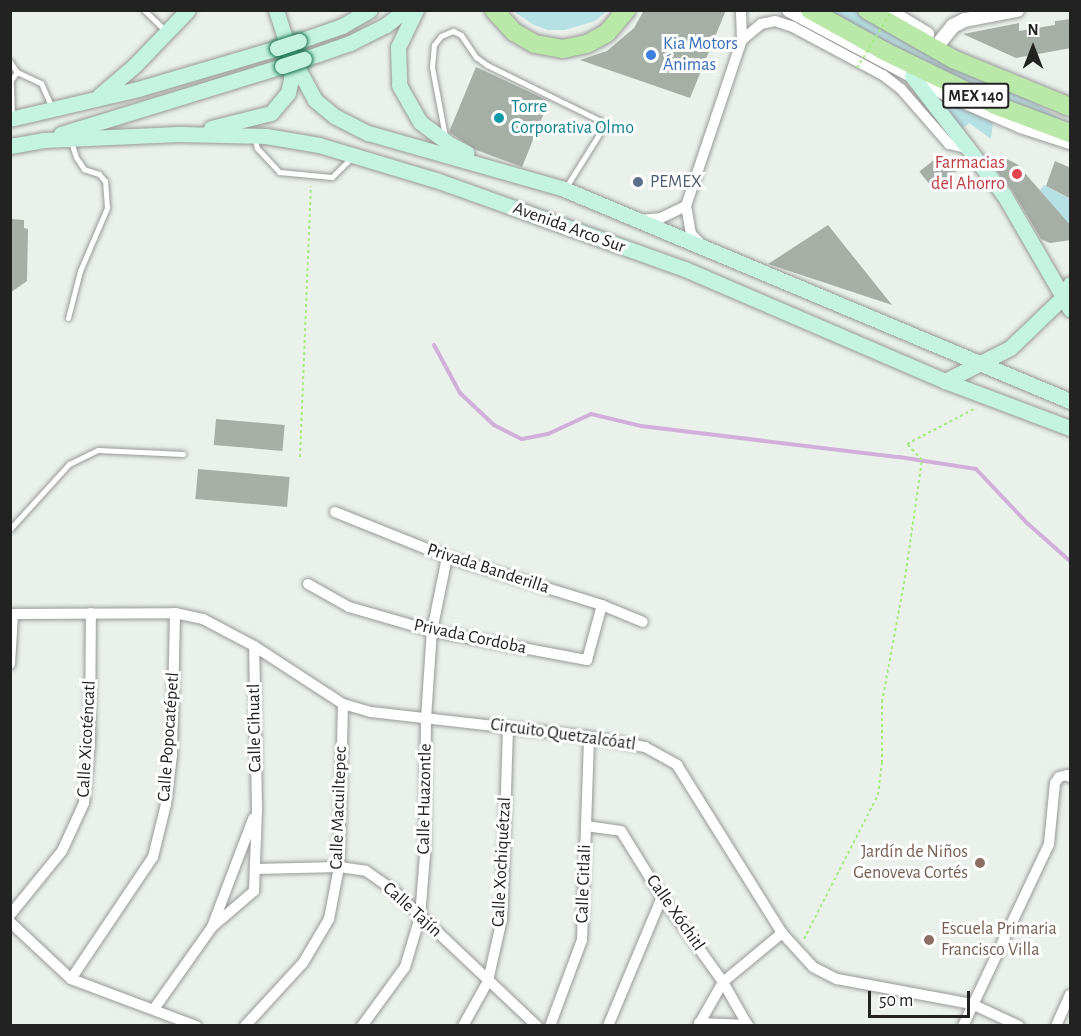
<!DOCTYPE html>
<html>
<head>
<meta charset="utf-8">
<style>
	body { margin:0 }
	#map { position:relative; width:1081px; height:1036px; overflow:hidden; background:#eaf1eb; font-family:"Alegreya Sans",sans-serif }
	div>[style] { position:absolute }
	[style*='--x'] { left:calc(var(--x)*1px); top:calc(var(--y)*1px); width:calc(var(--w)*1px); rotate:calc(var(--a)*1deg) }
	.grass>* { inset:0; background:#b6e1e4 }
	.stream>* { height:4px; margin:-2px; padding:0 2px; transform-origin:2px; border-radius:2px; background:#d0b0d9 }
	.building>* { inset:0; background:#a6afa6; transform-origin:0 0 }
	.path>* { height:2px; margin-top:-1px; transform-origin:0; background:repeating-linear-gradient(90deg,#a6ea81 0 3px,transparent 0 6px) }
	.roads { filter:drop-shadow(0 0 2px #999) drop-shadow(0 0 2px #999) }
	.service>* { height:5px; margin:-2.5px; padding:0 2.5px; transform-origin:2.5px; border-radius:2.5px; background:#fff }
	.minor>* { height:10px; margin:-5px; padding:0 5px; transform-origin:5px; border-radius:5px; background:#fff }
	.tertiary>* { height:14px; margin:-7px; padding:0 7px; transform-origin:7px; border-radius:7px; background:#fff }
	.secondary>* { height:15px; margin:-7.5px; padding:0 7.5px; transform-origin:7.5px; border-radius:7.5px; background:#c5f3e1 }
	.trunk>* { height:18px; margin:-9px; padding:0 9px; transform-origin:9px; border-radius:9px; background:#bae8a8 }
	.path-bridge>* { height:2px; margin-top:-1px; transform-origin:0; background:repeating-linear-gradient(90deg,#a6ea81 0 3px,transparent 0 6px) }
	.bridges { filter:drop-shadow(0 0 2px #136f4f) drop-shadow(0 0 2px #136f4f) }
	.secondary-bridge>* { height:15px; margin:-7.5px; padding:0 7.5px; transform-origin:7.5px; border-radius:7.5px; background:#c5f3e1 }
	.dots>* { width:16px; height:16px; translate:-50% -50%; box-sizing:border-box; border:3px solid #fff; border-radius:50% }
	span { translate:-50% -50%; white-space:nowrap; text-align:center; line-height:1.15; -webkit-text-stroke:6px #fff; paint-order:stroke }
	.shield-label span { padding:2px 4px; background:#fff; border:2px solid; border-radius:4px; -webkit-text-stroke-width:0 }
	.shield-label { font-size:16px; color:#222; font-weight:700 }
	.shop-label { font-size:18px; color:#366cbe }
	.left { translate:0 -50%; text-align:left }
	.culture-label { font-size:18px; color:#0d838f }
	.health-label { font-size:18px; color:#be3a42 }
	.right { translate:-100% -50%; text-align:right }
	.service-label { font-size:18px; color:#4e5e75 }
	.street-label { font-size:18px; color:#222 }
	.education-label { font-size:18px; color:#785e54 }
	.frame { position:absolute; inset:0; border:12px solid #222; pointer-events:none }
	.north { position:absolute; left:1003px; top:18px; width:60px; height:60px; -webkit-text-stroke:4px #fff; paint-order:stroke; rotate:0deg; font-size:16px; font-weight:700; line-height:24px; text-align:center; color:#222 }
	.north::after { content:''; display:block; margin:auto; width:21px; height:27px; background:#222; clip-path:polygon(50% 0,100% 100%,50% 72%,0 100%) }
	.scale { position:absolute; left:868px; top:991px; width:102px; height:27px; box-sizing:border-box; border:3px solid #222; border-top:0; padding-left:8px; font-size:18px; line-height:21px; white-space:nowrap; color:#222; -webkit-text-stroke:4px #fff; paint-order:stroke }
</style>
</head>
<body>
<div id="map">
	<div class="grass">
		<div style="clip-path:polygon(513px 11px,607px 11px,595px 21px,565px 30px,548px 30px,534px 25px)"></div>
		<div style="clip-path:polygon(816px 11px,878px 11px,935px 40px,1070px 125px,928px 79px)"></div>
		<div style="clip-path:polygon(931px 93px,993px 123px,991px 139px,969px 123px,956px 134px)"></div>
		<div style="clip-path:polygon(1044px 185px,1070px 199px,1070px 226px,1040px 190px)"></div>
	</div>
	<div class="stream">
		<div style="--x:434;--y:345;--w:55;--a:61.6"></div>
		<div style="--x:460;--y:393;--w:47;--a:43.3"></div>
		<div style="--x:494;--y:425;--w:31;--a:27"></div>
		<div style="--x:522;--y:439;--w:26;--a:-11"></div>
		<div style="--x:548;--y:434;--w:47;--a:-24.9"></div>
		<div style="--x:591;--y:414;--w:51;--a:13.5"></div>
		<div style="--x:641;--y:426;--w:260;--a:6.9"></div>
		<div style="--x:899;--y:457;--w:78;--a:8.9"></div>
		<div style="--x:976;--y:469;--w:74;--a:46.6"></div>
		<div style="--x:1027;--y:523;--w:57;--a:41.5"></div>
	</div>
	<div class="building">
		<div style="clip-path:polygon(644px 10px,726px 10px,690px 98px,580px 60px,607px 51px,634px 28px)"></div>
		<div style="clip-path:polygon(1071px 19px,1071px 48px,1016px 58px,963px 34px,1019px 23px,1019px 31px,1055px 25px,1055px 21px)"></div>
		<div style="clip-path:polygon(476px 67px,549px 101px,522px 167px,476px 150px,449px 132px)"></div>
		<div style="left:943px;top:153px;width:23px;height:30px;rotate:52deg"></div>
		<div style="clip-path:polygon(1005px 158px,1017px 164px,1071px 226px,1071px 240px,1050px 243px,1041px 239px,1012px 190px,994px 167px)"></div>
		<div style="clip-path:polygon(1055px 161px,1071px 168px,1071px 199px,1046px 186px)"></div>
		<div style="clip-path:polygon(11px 219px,24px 220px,24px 228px,28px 229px,27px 281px,10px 293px)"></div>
		<div style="clip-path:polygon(828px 225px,892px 305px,768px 264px)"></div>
		<div style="left:216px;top:419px;width:69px;height:26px;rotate:5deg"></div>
		<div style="left:198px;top:469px;width:92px;height:30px;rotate:5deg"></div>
	</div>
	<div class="path">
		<div style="--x:300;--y:457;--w:271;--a:-87.7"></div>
		<div style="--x:804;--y:939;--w:162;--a:-62.8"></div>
		<div style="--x:878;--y:795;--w:32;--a:-83"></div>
		<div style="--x:882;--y:763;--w:61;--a:-90"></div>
		<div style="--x:882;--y:702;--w:126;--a:-79.5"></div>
		<div style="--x:905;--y:578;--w:119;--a:-81.8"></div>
		<div style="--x:922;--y:460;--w:22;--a:-133"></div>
		<div style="--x:907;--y:444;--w:78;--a:-27.6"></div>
	</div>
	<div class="roads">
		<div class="service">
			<div style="--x:144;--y:10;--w:29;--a:44"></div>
			<div style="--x:10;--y:62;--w:12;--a:55"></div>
			<div style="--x:17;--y:72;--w:26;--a:25"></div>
			<div style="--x:41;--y:83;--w:27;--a:66"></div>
			<div style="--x:12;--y:116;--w:36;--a:-92"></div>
			<div style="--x:11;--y:80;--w:10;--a:-53"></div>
			<div style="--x:445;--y:136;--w:70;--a:-100.7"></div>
			<div style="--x:432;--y:67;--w:22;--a:-85"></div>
			<div style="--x:434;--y:45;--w:11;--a:-52"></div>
			<div style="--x:441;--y:36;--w:13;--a:-23"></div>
			<div style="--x:453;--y:31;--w:9;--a:27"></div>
			<div style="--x:461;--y:35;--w:27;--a:56"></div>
			<div style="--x:476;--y:57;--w:14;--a:36"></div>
			<div style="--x:487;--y:65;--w:129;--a:26.2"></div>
			<div style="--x:603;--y:122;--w:6;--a:90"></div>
			<div style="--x:603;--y:128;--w:70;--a:122.1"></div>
			<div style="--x:254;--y:137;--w:11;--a:75"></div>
			<div style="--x:257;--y:148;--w:33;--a:47"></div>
			<div style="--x:279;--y:172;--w:53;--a:5.4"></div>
			<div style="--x:332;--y:177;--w:28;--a:-45"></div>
			<div style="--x:68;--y:318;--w:49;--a:-75.7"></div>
			<div style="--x:80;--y:271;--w:69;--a:-66.8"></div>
			<div style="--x:107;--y:208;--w:27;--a:-94"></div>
			<div style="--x:105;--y:181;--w:9;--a:-131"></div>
			<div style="--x:99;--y:174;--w:16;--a:-162"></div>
			<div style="--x:84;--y:169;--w:14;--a:-124"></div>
			<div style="--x:76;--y:157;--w:16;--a:-108"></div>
			<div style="--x:10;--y:529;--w:88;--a:-47.8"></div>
			<div style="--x:69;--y:464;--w:32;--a:-26"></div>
			<div style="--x:98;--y:450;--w:85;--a:2.7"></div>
		</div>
		<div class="minor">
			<div style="--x:742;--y:40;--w:25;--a:-40"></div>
			<div style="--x:761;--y:24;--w:14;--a:-12"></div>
			<div style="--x:775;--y:21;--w:19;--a:18"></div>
			<div style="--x:793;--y:27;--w:102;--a:28.1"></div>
			<div style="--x:883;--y:75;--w:23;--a:38"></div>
			<div style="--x:901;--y:89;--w:73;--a:48.9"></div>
			<div style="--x:949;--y:144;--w:18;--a:13"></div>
			<div style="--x:641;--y:220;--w:20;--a:-6"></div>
			<div style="--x:661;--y:218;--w:28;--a:-26"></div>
			<div style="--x:700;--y:243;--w:13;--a:-135"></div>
			<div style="--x:691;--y:234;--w:28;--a:-100"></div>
			<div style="--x:686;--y:206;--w:175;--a:-71.4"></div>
			<div style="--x:742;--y:40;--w:30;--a:-92"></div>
			<div style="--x:335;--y:512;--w:121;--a:21.9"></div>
			<div style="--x:447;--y:557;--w:162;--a:17.2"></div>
			<div style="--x:602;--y:605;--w:44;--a:22.5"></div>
			<div style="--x:308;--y:584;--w:47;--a:29.3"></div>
			<div style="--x:349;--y:607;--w:86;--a:16.1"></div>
			<div style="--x:432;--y:631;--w:158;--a:10.6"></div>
			<div style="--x:587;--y:660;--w:57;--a:-74.7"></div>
			<div style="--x:10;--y:614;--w:165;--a:-0.3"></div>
			<div style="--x:175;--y:613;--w:29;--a:12"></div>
			<div style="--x:203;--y:619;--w:58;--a:27.9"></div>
			<div style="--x:254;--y:646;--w:106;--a:33.1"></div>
			<div style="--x:343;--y:704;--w:29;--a:16"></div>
			<div style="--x:371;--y:712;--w:219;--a:6.5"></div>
			<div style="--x:589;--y:737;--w:57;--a:10.1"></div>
			<div style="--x:645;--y:747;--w:37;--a:29"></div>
			<div style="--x:677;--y:765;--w:198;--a:58"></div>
			<div style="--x:782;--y:933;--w:46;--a:47.6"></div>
			<div style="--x:813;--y:967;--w:27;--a:27"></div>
			<div style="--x:837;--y:979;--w:137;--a:10.5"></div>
			<div style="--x:972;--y:1004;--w:52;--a:25.1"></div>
			<div style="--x:10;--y:664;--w:50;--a:-86.6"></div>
			<div style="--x:586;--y:826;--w:35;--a:8"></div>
			<div style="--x:621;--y:831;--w:78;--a:58.2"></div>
			<div style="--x:662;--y:897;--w:105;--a:54.3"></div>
			<div style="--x:723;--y:982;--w:51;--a:60.4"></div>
			<div style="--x:256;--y:869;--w:83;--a:-1.4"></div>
			<div style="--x:339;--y:867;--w:27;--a:8"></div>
			<div style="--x:366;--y:871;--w:32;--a:35"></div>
			<div style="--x:392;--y:889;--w:199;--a:43.4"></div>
			<div style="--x:10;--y:915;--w:82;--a:-50.9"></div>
			<div style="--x:62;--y:851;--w:53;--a:-65.4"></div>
			<div style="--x:84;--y:803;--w:61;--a:-84.4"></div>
			<div style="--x:90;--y:742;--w:129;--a:-89.6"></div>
			<div style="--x:10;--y:922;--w:83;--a:43.1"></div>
			<div style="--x:71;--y:979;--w:134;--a:20.6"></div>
			<div style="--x:212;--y:927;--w:55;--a:-40.6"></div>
			<div style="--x:254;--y:891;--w:81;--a:-87.9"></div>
			<div style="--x:257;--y:810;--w:164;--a:-91"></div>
			<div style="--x:71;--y:979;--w:147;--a:-56.1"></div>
			<div style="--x:153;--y:857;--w:55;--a:-76.2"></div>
			<div style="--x:166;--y:804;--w:49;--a:-83"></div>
			<div style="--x:172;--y:755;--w:142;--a:-88.8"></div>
			<div style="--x:154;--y:1009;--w:100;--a:-54.7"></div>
			<div style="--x:212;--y:927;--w:116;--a:-69.2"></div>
			<div style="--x:699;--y:1023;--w:49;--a:2.3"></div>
			<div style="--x:245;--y:1026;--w:86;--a:-47.4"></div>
			<div style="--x:303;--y:963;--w:51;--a:-59.4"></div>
			<div style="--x:329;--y:919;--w:53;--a:-79.1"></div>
			<div style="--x:339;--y:867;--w:163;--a:-88.6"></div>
			<div style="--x:362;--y:1026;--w:73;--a:-53.9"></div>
			<div style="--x:405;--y:967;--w:52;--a:-73.3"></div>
			<div style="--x:420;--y:917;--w:62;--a:-85.4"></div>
			<div style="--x:425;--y:855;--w:137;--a:-89.6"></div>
			<div style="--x:426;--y:718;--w:87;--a:-86.1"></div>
			<div style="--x:432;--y:631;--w:76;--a:-78.5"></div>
			<div style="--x:463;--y:1026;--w:51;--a:-60.9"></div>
			<div style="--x:488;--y:981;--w:64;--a:-77.3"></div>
			<div style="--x:502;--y:919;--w:192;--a:-88.2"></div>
			<div style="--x:550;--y:1026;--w:92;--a:-69.6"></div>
			<div style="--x:582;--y:940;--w:203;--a:-88"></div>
			<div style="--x:608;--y:1026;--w:140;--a:-67.3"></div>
			<div style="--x:698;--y:1026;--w:51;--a:-60.4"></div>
			<div style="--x:723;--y:982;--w:77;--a:-39.7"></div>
			<div style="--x:963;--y:1026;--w:201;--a:-64.7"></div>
			<div style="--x:1049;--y:844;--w:61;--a:-84.4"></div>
			<div style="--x:1055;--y:783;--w:7;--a:-56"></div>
			<div style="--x:1059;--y:777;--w:9;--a:-13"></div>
			<div style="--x:1068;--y:775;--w:3;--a:45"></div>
			<div style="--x:1056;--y:1026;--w:34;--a:-66"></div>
		</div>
		<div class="tertiary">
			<div style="--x:789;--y:10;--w:179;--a:28"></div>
			<div style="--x:947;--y:94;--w:81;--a:23.4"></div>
			<div style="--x:1021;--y:126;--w:52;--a:18.1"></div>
			<div style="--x:887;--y:10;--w:47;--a:31"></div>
			<div style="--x:940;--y:42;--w:21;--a:-51"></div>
			<div style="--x:953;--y:26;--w:13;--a:-27"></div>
			<div style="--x:965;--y:20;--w:53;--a:-10.9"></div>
		</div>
		<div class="secondary">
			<div style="--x:276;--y:10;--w:46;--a:72.3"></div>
			<div style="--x:290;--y:54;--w:52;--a:61.5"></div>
			<div style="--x:315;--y:100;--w:25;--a:40"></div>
			<div style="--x:334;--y:116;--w:38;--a:27"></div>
			<div style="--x:368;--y:133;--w:204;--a:15.9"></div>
			<div style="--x:564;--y:189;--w:549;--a:22.73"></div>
			<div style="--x:416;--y:10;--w:41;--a:115.9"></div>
			<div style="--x:398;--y:47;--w:38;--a:88"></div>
			<div style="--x:399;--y:85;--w:43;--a:60.4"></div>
			<div style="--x:420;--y:122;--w:35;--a:37"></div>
			<div style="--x:448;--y:143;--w:21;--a:28"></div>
			<div style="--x:299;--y:41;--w:46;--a:-19.2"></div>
			<div style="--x:342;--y:26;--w:32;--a:-30"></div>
			<div style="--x:304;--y:59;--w:49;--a:-19.2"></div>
			<div style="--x:350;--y:43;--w:40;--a:-26.6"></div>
			<div style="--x:386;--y:25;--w:24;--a:-38"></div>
			<div style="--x:912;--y:76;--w:150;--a:52.3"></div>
			<div style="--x:1004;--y:195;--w:132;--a:59.9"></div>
			<div style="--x:99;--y:96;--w:48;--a:-40.7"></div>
			<div style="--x:135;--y:65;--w:76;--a:-46.1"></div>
			<div style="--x:10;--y:119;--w:131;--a:-13.2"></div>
			<div style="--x:138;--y:89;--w:145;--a:-16.4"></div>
			<div style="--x:211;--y:128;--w:62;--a:-14"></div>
			<div style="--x:271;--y:113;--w:26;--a:-50"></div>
			<div style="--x:288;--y:93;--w:14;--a:-78"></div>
			<div style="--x:291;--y:79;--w:21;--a:-93"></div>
			<div style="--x:61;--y:134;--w:231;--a:-17.1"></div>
			<div style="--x:10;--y:146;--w:34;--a:-10"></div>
			<div style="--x:43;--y:140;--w:136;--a:-2.5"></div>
			<div style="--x:179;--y:134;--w:87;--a:1.3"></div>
			<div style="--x:266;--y:136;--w:54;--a:9.6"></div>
			<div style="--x:319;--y:145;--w:122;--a:16.7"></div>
			<div style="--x:436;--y:180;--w:264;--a:19.7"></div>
			<div style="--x:685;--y:269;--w:283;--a:23.3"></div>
			<div style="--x:945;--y:381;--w:134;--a:20.6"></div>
			<div style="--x:945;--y:381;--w:73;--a:-26.9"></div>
			<div style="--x:1010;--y:348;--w:72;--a:-43.9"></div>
			<div style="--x:1062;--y:298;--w:16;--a:-60"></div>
		</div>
		<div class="trunk">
			<div style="--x:494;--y:10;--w:30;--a:48"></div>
			<div style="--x:514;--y:32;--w:24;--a:30"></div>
			<div style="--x:535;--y:44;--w:28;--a:10"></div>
			<div style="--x:563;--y:49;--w:25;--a:-12"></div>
			<div style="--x:587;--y:44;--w:23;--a:-29"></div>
			<div style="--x:607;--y:33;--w:30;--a:-50"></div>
			<div style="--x:810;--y:10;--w:85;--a:29"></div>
			<div style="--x:884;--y:51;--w:123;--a:25.9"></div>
			<div style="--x:995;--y:105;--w:80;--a:20.5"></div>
			<div style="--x:867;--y:10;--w:99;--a:29.7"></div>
			<div style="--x:953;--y:59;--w:126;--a:22.3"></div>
		</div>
	</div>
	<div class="path-bridge">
		<div style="--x:857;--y:68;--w:68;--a:-58.9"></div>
	</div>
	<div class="bridges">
		<div class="secondary-bridge">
			<div style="--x:277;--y:48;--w:23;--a:-18"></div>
			<div style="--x:282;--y:66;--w:23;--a:-18"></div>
		</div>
	</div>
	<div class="dots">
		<div style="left:651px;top:55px;background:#3f7fe0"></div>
		<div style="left:499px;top:118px;background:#0f9aa8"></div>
		<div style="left:1017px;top:174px;background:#e0444e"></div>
		<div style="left:638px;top:182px;background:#5c6f8a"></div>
		<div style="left:980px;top:863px;background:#8d6e63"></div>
		<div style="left:929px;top:940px;background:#8d6e63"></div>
	</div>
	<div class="shield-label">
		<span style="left:976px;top:96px">MEX 140</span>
	</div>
	<div class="shop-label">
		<span class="left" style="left:663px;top:55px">Kia Motors<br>Ánimas</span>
	</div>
	<div class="culture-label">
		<span class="left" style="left:511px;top:118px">Torre<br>Corporativa Olmo</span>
	</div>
	<div class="health-label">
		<span class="right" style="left:1005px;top:174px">Farmacias<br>del Ahorro</span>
	</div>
	<div class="service-label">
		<span class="left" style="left:650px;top:182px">PEMEX</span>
	</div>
	<div class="street-label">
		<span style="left:569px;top:228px;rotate:20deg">Avenida Arco Sur</span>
		<span style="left:488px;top:569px;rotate:18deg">Privada Banderilla</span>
		<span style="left:470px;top:637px;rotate:12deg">Privada Cordoba</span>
		<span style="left:255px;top:728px;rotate:-91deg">Calle Cihuatl</span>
		<span style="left:563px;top:735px;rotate:8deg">Circuito Quetzalcóatl</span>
		<span style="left:169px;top:737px;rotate:-86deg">Calle Popocatépetl</span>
		<span style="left:87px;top:739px;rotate:-87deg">Calle Xicoténcatl</span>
		<span style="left:425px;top:799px;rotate:-89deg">Calle Huazontle</span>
		<span style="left:339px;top:808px;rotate:-88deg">Calle Macuiltepec</span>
		<span style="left:502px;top:862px;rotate:-87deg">Calle Xochiquétzal</span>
		<span style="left:584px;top:884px;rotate:-88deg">Calle Citlali</span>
		<span style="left:412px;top:910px;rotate:42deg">Calle Tajín</span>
		<span style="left:675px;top:913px;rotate:55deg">Calle Xóchitl</span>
	</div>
	<div class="education-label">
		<span class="right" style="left:968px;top:863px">Jardín de Niños<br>Genoveva Cortés</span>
		<span class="left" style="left:941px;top:940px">Escuela Primaria<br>Francisco Villa</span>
	</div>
	<div class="frame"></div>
	<div class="north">N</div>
	<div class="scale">50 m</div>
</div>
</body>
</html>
